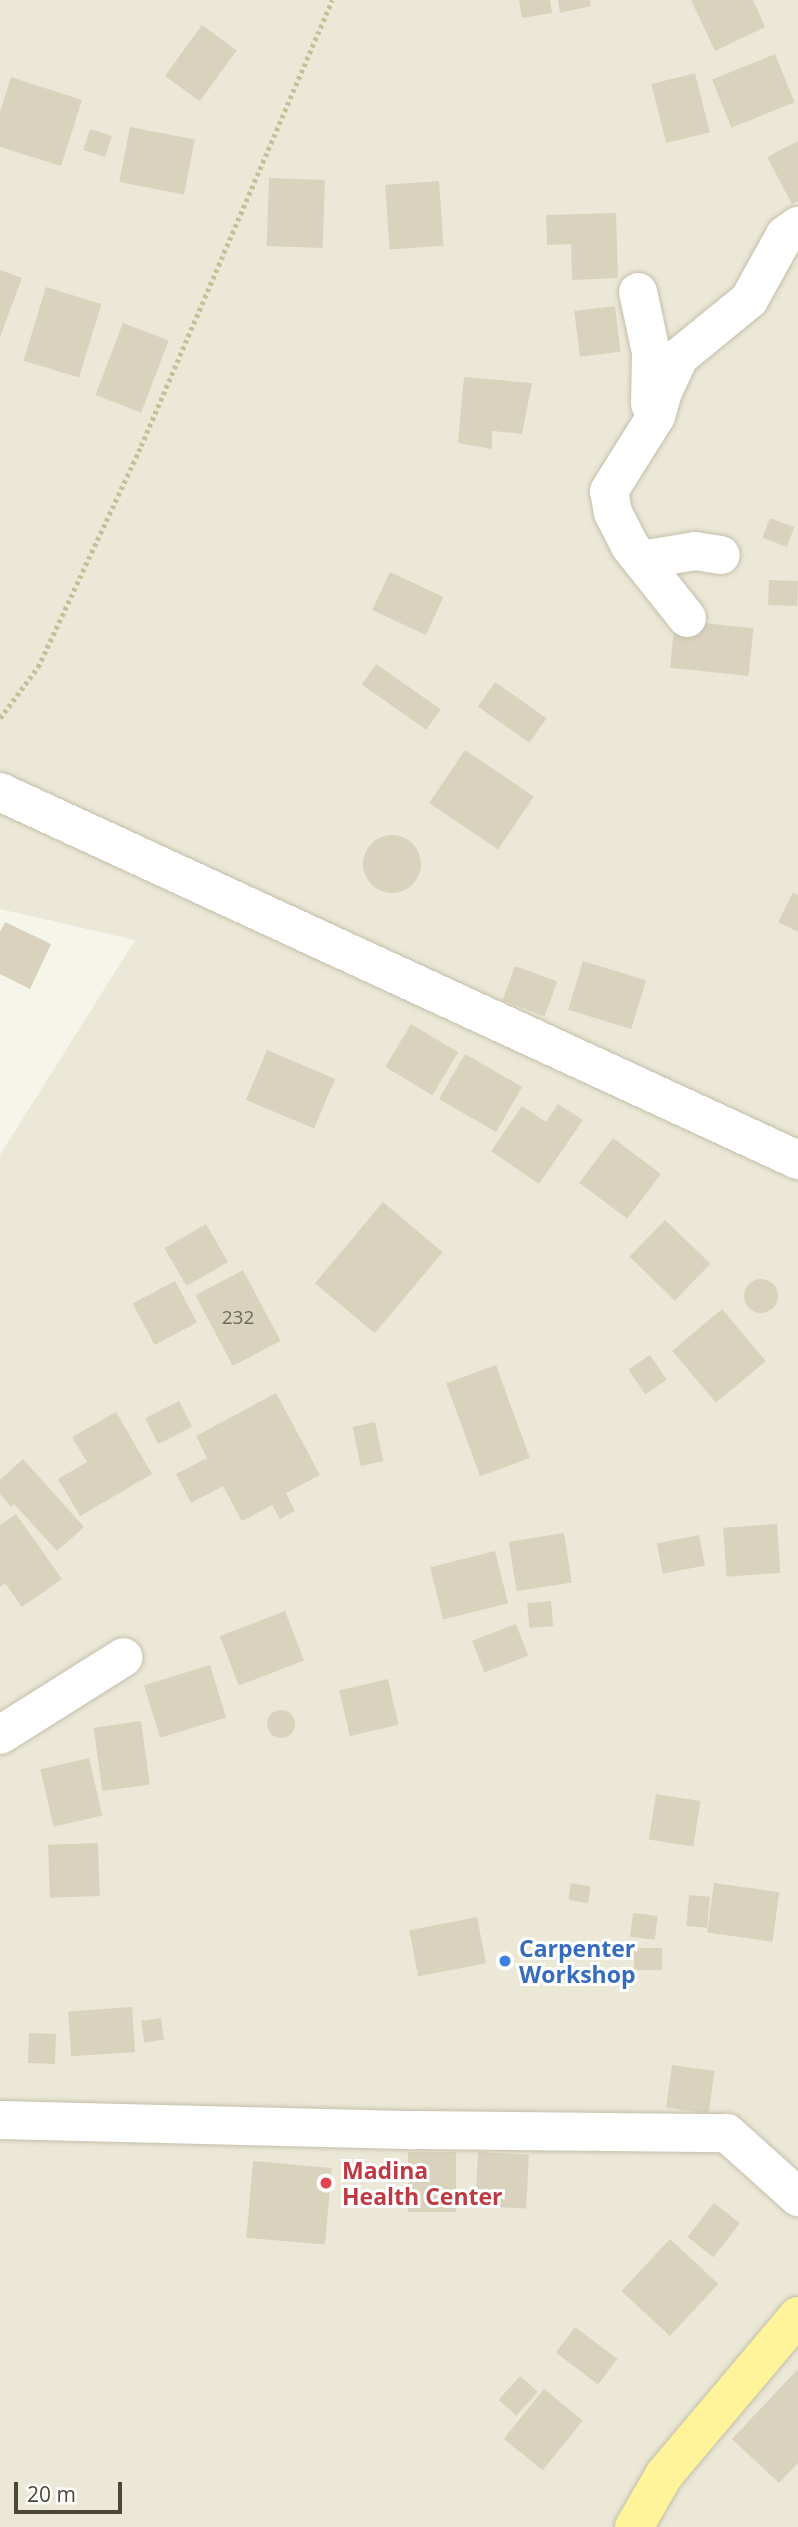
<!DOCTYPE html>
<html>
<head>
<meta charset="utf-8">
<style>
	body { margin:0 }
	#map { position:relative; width:798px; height:2527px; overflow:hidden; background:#f6f5e9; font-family:"Open Sans",sans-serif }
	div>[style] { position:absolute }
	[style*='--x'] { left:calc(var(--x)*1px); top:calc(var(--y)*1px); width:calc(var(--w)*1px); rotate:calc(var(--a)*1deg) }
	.residential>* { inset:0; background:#ebe8d7 }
	.building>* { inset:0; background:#d9d3bd; transform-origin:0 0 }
	.round { border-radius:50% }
	.path>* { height:4.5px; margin-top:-2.25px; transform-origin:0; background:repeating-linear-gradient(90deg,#c7bf9a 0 3.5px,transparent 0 7px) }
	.roads { filter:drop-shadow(0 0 2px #c3bfaa) drop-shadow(0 0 2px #c3bfaa) }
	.minor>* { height:38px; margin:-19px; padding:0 19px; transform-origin:19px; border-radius:19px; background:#fff }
	.major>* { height:38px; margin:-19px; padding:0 19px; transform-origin:19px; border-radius:19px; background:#fff499 }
	.dots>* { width:19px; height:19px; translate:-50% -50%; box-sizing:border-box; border:4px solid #fff; border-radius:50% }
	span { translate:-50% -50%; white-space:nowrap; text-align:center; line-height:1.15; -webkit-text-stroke:6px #fff; paint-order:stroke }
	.number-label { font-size:19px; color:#6e6a58 }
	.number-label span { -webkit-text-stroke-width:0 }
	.shop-label { font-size:23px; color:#366cbe; font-weight:700 }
	.left { translate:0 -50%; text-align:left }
	.health-label { font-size:23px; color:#be3a42; font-weight:700 }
	.scale { position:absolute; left:14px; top:2482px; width:108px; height:32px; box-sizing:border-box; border:4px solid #4b4736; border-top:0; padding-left:9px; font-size:21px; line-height:24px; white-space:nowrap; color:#4b4736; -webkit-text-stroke:5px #fff; paint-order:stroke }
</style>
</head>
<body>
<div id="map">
	<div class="residential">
		<div style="clip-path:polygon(0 0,798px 0,798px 2527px,0 2527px,0 1155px,135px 940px,0 909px)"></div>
	</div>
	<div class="building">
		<div style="clip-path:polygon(519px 0,550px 0,552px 13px,522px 18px)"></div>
		<div style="clip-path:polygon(558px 0,590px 0,591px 6px,560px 13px)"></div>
		<div style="clip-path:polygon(691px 0,753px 0,765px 27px,715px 51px)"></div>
		<div style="left:202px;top:25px;width:43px;height:63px;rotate:36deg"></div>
		<div style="left:775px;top:54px;width:52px;height:68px;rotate:68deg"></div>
		<div style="left:695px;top:73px;width:61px;height:45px;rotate:76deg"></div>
		<div style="clip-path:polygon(11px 77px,82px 100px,61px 166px,0 147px,0 112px)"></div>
		<div style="left:130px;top:127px;width:66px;height:56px;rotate:11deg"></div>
		<div style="left:90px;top:129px;width:23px;height:22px;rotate:18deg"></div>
		<div style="clip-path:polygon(798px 141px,798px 201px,792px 204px,767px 157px)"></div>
		<div style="left:269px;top:178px;width:56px;height:68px;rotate:2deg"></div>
		<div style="left:439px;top:181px;width:65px;height:54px;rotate:86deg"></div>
		<div style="clip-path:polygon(616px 213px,618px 278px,572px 280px,571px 244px,547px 245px,546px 215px)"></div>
		<div style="clip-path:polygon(0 270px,22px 278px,0 337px)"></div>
		<div style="left:46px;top:287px;width:58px;height:77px;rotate:17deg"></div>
		<div style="left:615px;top:306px;width:46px;height:41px;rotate:83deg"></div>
		<div style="left:123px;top:323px;width:49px;height:77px;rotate:21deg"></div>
		<div style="clip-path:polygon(464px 377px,532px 383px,522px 434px,492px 431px,492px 449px,458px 443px)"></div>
		<div style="left:770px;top:518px;width:26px;height:21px;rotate:21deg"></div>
		<div style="left:390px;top:572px;width:59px;height:42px;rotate:25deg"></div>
		<div style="left:769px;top:580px;width:29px;height:25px;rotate:2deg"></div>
		<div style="left:675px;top:620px;width:79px;height:48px;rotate:6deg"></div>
		<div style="left:376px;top:664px;width:79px;height:25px;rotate:35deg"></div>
		<div style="left:495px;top:682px;width:63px;height:30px;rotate:35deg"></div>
		<div style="left:465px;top:750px;width:83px;height:64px;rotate:34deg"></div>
		<div class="round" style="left:363px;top:835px;width:58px;height:58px"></div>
		<div style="clip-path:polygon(793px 892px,798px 895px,798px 932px,778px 922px)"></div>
		<div style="clip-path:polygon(5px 922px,51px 944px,30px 989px,0 974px,0 932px)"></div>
		<div style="left:583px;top:961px;width:66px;height:51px;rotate:17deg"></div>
		<div style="left:515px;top:966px;width:45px;height:37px;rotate:20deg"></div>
		<div style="left:411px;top:1024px;width:55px;height:50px;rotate:31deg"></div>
		<div style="left:267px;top:1050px;width:74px;height:54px;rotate:23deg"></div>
		<div style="left:465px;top:1054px;width:66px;height:52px;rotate:30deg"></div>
		<div style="clip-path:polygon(558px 1104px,583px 1120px,539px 1184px,491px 1151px,522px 1106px,546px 1122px)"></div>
		<div style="left:613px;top:1138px;width:60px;height:56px;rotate:37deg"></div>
		<div style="left:383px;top:1202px;width:78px;height:106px;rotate:40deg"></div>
		<div style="left:665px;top:1220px;width:63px;height:51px;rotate:44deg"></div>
		<div style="left:206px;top:1224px;width:44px;height:48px;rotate:60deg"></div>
		<div style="left:243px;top:1270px;width:80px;height:54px;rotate:62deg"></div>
		<div class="round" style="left:744px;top:1279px;width:34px;height:34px"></div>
		<div style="left:175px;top:1281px;width:47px;height:48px;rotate:62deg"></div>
		<div style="left:722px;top:1309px;width:68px;height:65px;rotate:50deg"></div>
		<div style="left:650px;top:1355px;width:30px;height:26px;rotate:56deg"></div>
		<div style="left:496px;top:1365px;width:99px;height:53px;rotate:70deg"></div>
		<div style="clip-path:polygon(276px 1393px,320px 1475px,286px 1493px,295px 1511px,280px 1519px,272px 1505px,242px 1521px,223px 1486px,191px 1503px,176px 1474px,207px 1458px,196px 1436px)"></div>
		<div style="left:179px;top:1401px;width:29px;height:38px;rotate:63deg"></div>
		<div style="clip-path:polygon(116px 1412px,152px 1474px,80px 1516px,58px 1479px,87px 1462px,72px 1437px)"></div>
		<div style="left:375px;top:1422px;width:40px;height:23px;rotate:78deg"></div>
		<div style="clip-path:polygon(23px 1459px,84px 1527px,57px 1551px,14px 1504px,11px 1507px,0 1494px,0 1480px)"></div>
		<div style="clip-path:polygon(16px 1514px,62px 1579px,22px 1607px,5px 1583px,0 1587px,0 1525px)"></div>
		<div style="left:777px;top:1524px;width:49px;height:54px;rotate:86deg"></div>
		<div style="left:564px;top:1533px;width:50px;height:56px;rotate:81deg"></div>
		<div style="left:699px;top:1535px;width:31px;height:43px;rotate:79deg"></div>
		<div style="left:495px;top:1551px;width:54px;height:67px;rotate:76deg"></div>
		<div style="left:551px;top:1601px;width:25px;height:24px;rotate:85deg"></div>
		<div style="left:285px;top:1611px;width:53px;height:70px;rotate:69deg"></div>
		<div style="left:516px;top:1624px;width:34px;height:47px;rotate:69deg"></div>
		<div style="left:210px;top:1665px;width:55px;height:69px;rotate:73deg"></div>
		<div style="left:388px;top:1679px;width:47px;height:50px;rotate:77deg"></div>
		<div class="round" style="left:267px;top:1710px;width:28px;height:28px"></div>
		<div style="left:141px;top:1721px;width:64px;height:48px;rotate:82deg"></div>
		<div style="left:89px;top:1758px;width:59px;height:50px;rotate:77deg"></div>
		<div style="left:656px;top:1794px;width:45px;height:46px;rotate:9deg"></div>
		<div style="left:98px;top:1843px;width:53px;height:50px;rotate:88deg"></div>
		<div style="left:571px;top:1883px;width:20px;height:17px;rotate:9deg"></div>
		<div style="left:714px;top:1883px;width:66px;height:50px;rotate:8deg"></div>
		<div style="left:689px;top:1895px;width:21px;height:31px;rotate:5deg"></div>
		<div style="left:633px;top:1913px;width:25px;height:24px;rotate:7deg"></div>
		<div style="left:477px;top:1917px;width:47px;height:69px;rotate:79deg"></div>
		<div style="left:634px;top:1948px;width:28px;height:22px"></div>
		<div style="left:132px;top:2007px;width:45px;height:64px;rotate:86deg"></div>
		<div style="left:161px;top:2018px;width:22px;height:20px;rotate:82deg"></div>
		<div style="left:29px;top:2033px;width:27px;height:30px;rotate:2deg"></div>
		<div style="left:672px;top:2065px;width:43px;height:43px;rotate:8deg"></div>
		<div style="left:408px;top:2152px;width:48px;height:60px"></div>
		<div style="left:478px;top:2152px;width:51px;height:54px;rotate:3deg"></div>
		<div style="left:253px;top:2161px;width:79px;height:77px;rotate:5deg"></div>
		<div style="left:714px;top:2203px;width:33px;height:43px;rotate:38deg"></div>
		<div style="left:670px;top:2239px;width:66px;height:71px;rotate:43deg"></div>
		<div style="left:575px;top:2327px;width:53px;height:32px;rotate:37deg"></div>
		<div style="clip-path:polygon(798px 2369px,798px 2463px,779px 2483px,732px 2439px)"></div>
		<div style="left:520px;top:2376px;width:24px;height:32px;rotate:42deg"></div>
		<div style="left:544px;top:2389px;width:50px;height:64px;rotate:39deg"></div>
	</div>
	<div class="path">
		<div style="--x:0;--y:718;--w:64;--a:-53.3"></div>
		<div style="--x:38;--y:667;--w:244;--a:-65"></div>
		<div style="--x:141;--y:446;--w:485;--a:-66.8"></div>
	</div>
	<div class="roads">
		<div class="minor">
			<div style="--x:638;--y:292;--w:61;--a:77.8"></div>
			<div style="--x:651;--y:352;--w:52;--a:91.1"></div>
			<div style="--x:641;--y:560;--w:55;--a:-9.5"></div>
			<div style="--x:695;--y:551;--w:26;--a:9"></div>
			<div style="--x:687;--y:618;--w:92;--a:-128.4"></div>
			<div style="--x:630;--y:546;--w:37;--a:-117"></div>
			<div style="--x:613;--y:513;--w:22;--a:-100"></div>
			<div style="--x:609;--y:491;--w:89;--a:-57.9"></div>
			<div style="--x:656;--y:416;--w:25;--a:-74"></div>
			<div style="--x:663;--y:392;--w:38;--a:-65"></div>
			<div style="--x:679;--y:357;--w:90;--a:-39.2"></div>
			<div style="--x:749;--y:300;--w:74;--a:-61"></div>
			<div style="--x:785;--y:235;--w:16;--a:-35"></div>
			<div style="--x:0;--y:792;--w:879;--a:24.76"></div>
			<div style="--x:0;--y:1735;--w:146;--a:-32.2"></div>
			<div style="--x:0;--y:2120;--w:416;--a:1.4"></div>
			<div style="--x:416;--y:2130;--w:311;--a:0.6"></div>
			<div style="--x:727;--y:2133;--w:96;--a:42"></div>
		</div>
		<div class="major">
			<div style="--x:634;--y:2527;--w:60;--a:-60"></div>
			<div style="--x:664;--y:2475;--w:208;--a:-49.9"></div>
		</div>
	</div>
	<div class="dots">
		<div style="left:505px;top:1961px;background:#3f7fe0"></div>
		<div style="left:326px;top:2183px;background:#e0444e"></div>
	</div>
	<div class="number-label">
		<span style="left:238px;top:1318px">232</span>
	</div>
	<div class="shop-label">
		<span class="left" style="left:519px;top:1961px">Carpenter<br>Workshop</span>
	</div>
	<div class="health-label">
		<span class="left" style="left:342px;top:2183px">Madina<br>Health Center</span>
	</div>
	<div class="scale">20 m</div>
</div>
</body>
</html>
